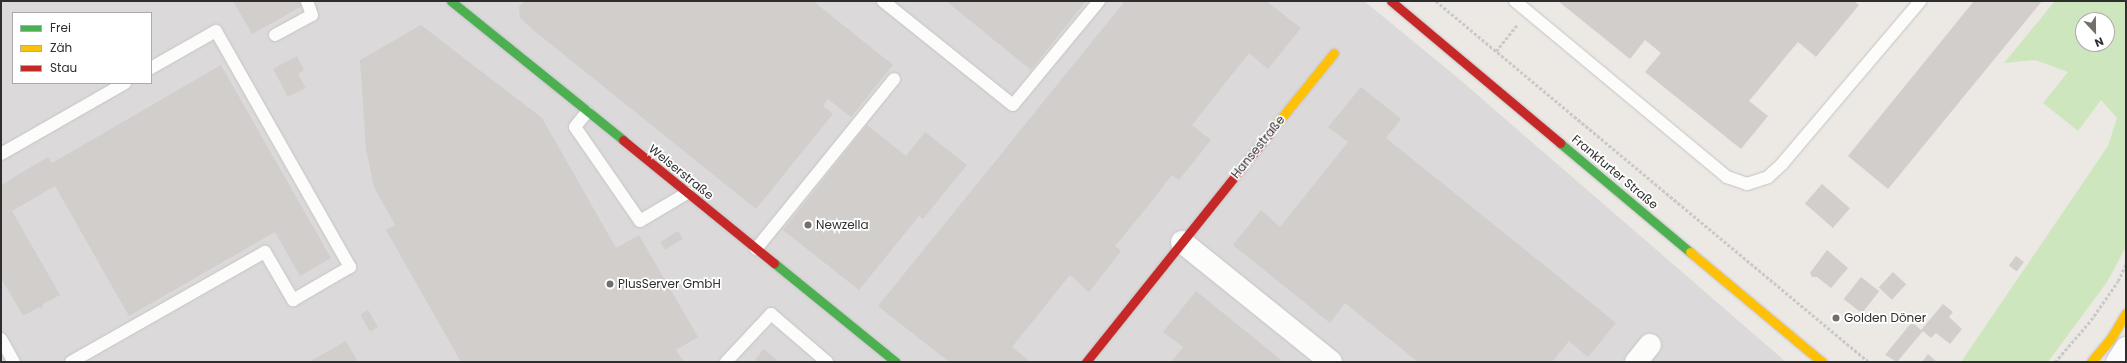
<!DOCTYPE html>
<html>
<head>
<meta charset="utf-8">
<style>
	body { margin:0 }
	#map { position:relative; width:2127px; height:363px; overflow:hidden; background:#ece8e4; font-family:Poppins,sans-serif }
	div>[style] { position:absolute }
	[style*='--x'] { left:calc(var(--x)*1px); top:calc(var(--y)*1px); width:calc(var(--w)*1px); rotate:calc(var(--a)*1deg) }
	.industrial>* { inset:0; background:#dcd9db }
	.green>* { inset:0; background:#cee6be }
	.building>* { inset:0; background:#d1cecb; transform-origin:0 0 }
	.path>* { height:2.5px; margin-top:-1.25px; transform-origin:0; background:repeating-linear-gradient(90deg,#c9c9c8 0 3px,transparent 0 5px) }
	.roads { filter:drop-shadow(0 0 1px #c5c4c5) drop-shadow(0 0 1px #c5c4c5) }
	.lane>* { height:12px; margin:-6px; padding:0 6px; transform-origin:6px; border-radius:6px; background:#fcfcfb }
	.street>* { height:22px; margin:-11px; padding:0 11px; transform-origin:11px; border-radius:11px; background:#fcfcfb }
	.fast>* { height:9px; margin:-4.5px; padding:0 4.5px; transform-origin:4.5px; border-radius:4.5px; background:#4caf50 }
	.slow>* { height:9px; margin:-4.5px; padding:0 4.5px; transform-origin:4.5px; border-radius:4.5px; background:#ffc107 }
	.jam>* { height:9px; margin:-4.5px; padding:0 4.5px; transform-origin:4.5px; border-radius:4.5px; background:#c62828 }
	.dots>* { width:11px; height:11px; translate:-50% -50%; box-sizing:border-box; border:2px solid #fff; border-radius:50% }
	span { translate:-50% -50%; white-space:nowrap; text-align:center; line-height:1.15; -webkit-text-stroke:3.5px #fff; paint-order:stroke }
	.street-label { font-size:12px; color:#2e2e2e }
	.poi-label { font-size:12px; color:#2e2e2e }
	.left { translate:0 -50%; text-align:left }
	.frame { position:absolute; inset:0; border:2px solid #2e2e2e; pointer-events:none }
	.legend { position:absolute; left:12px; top:12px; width:140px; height:72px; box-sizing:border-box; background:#fff; border:1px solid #ababab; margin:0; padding:5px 7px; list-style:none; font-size:12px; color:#2e2e2e }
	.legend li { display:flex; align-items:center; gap:8px; height:20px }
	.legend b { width:20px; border:1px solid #ababab }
	.north { position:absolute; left:2075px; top:12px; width:40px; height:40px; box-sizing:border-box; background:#fff; border:1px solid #ababab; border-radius:50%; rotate:158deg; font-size:11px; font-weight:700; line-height:16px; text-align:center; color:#2e2e2e }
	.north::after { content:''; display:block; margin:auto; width:14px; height:18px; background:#706f6e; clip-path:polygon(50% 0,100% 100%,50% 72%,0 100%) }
</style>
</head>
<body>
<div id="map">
	<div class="industrial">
		<div style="clip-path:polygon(evenodd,1px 1px,1364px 1px,1458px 78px,1786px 362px,1px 362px,1px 1px,13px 13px,151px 13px,151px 83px,13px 83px,13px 13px)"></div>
	</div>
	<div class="green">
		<div style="clip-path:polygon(evenodd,2055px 1px,2126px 1px,2126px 247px,2107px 282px,2048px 362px,1961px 362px,2108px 146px,2117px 118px,2101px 100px,2078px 131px,2043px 103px,2068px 72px,2035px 60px,2004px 63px,2055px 1px,2083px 20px,2107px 20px,2107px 44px,2083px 44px,2083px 20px)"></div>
	</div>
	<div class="building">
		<div style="clip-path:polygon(233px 1px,300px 1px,302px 6px,252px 34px)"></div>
		<div style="clip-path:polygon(524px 1px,813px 1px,893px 65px,851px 117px,828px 99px,823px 106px,833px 114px,756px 209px,532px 29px,520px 18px,519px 7px)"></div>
		<div style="clip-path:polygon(946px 1px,1086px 1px,1031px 70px)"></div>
		<div style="clip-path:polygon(1125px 1px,1266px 1px,1301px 28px,1268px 69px,1249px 53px,1192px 125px,1211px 140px,1179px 180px,1172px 175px,1144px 211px,1115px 246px,1121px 251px,1089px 292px,1070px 275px,1012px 347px,1031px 362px,949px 362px,878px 306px)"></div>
		<div style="clip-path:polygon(1558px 1px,1854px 1px,1859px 5px,1816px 57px,1798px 42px,1749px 101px,1768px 116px,1741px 149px,1645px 72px,1661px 53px,1645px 40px,1630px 59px)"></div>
		<div style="clip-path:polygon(1974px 1px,2042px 1px,1888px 189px,1848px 156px)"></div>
		<div style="clip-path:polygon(421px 25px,542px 118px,616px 248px,639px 235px,698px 337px,676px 350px,684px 362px,461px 362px,386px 230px,395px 225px,374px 187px,366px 149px,360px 60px)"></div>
		<div style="clip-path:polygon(297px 56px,304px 70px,298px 74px,306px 88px,288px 97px,273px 69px)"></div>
		<div style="clip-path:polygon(221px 65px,331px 258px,300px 276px,275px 232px,129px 316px,55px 186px,12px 211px,60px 295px,43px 304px,42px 308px,39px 307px,23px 316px,1px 278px,1px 185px,48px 157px,52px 163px)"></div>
		<div style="clip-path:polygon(1361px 87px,1401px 119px,1386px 138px,1616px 323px,1588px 357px,1569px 341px,1552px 362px,1418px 362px,1345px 303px,1330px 323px,1233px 245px,1261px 210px,1280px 227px,1348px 142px,1328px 127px)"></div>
		<div style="clip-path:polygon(867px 125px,906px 156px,925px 132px,967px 165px,923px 219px,919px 216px,859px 290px,783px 230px)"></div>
		<div style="left:1822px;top:184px;width:37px;height:26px;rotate:41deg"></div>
		<div style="left:678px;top:231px;width:9px;height:21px;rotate:58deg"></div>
		<div style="clip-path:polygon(1827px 250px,1848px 268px,1831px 288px,1817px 277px,1812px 277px,1810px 273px)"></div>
		<div style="left:2016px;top:256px;width:10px;height:12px;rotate:37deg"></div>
		<div style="left:1893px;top:272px;width:18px;height:21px;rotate:43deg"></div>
		<div style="left:1861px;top:277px;width:23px;height:28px;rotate:38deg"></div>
		<div style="clip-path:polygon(1196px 291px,1274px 354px,1283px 362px,1171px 362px,1183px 347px,1163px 332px)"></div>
		<div style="clip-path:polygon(1943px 304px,1953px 312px,1949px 317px,1962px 329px,1950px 344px,1936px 333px,1931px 338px,1923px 331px,1897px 362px,1885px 355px,1912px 322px,1921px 330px)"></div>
		<div style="left:368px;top:310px;width:20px;height:9px;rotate:60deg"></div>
		<div style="clip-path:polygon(346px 341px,358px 362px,309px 362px)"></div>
		<div style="clip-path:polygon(764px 349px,779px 362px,753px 362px)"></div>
		<div style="clip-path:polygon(1928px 354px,1937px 362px,1922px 362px)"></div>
	</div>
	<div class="path">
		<div style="--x:1436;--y:1;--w:564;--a:39.82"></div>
		<div style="--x:1496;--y:51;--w:33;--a:-51"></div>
		<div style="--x:2055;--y:362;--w:55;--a:-49.4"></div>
		<div style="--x:2091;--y:320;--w:47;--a:-55.3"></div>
		<div style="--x:2118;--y:281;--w:19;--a:-65"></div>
	</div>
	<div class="roads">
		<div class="lane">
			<div style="--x:883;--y:1;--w:166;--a:38.7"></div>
			<div style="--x:1013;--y:105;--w:135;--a:-50.4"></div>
			<div style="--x:1515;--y:1;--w:276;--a:39.7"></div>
			<div style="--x:1727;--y:177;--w:21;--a:19"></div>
			<div style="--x:1747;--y:184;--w:22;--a:-18"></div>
			<div style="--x:1768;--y:177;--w:19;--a:-43"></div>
			<div style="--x:1782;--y:164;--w:214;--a:-49.7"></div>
			<div style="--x:275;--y:35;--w:42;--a:-28.4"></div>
			<div style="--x:312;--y:15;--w:15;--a:-110"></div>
			<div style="--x:587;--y:112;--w:19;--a:129"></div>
			<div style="--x:575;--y:127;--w:114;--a:55.3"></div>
			<div style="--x:640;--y:221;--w:55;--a:-30.8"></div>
			<div style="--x:1;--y:154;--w:143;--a:-29.8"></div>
			<div style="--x:756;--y:249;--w:219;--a:-50.9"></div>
			<div style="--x:1;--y:339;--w:26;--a:61"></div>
			<div style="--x:71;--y:362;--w:223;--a:-29.6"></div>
			<div style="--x:265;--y:252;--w:56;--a:59.7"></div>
			<div style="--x:293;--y:300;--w:66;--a:-30.1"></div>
			<div style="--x:350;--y:267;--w:271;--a:-119.6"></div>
			<div style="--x:216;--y:31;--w:75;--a:150.4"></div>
			<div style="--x:726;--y:362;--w:66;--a:-46.8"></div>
			<div style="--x:771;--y:314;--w:74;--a:40.6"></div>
		</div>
		<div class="street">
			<div style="--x:1182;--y:242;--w:191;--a:38.8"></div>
			<div style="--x:1636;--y:362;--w:22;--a:-51"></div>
			<div style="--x:2117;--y:362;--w:17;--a:-57"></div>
		</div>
		<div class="fast">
			<div style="--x:451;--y:1;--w:221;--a:38.9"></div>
			<div style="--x:1560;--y:143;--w:170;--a:40"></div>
			<div style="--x:774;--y:263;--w:157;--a:39.1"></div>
		</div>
		<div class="slow">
			<div style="--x:1274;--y:127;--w:95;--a:-51"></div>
			<div style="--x:1690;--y:252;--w:172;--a:39.8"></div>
			<div style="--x:2091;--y:362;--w:31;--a:-50"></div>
			<div style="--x:2111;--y:338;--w:29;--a:-59"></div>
		</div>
		<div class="jam">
			<div style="--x:1391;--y:1;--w:221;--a:40"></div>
			<div style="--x:623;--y:140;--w:195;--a:39.2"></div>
			<div style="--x:1086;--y:362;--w:301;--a:-51.3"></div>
		</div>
	</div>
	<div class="dots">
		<div style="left:808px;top:225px;background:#706f6e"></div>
		<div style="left:610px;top:284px;background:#706f6e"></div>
		<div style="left:1836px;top:318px;background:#706f6e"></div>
	</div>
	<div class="street-label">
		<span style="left:1258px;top:147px;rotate:-51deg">Hansestraße</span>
		<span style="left:681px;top:172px;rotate:39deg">Welserstraße</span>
		<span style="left:1615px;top:172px;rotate:40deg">Frankfurter Straße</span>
	</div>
	<div class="poi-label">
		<span class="left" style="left:816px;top:225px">Newzella</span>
		<span class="left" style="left:618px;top:284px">PlusServer GmbH</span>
		<span class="left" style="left:1844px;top:318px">Golden Döner</span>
	</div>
	<div class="frame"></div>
	<ul class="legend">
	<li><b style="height:5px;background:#4caf50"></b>Frei</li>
	<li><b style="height:5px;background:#ffc107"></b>Zäh</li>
	<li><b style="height:5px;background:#c62828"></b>Stau</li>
	</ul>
	<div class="north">N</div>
</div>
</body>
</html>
